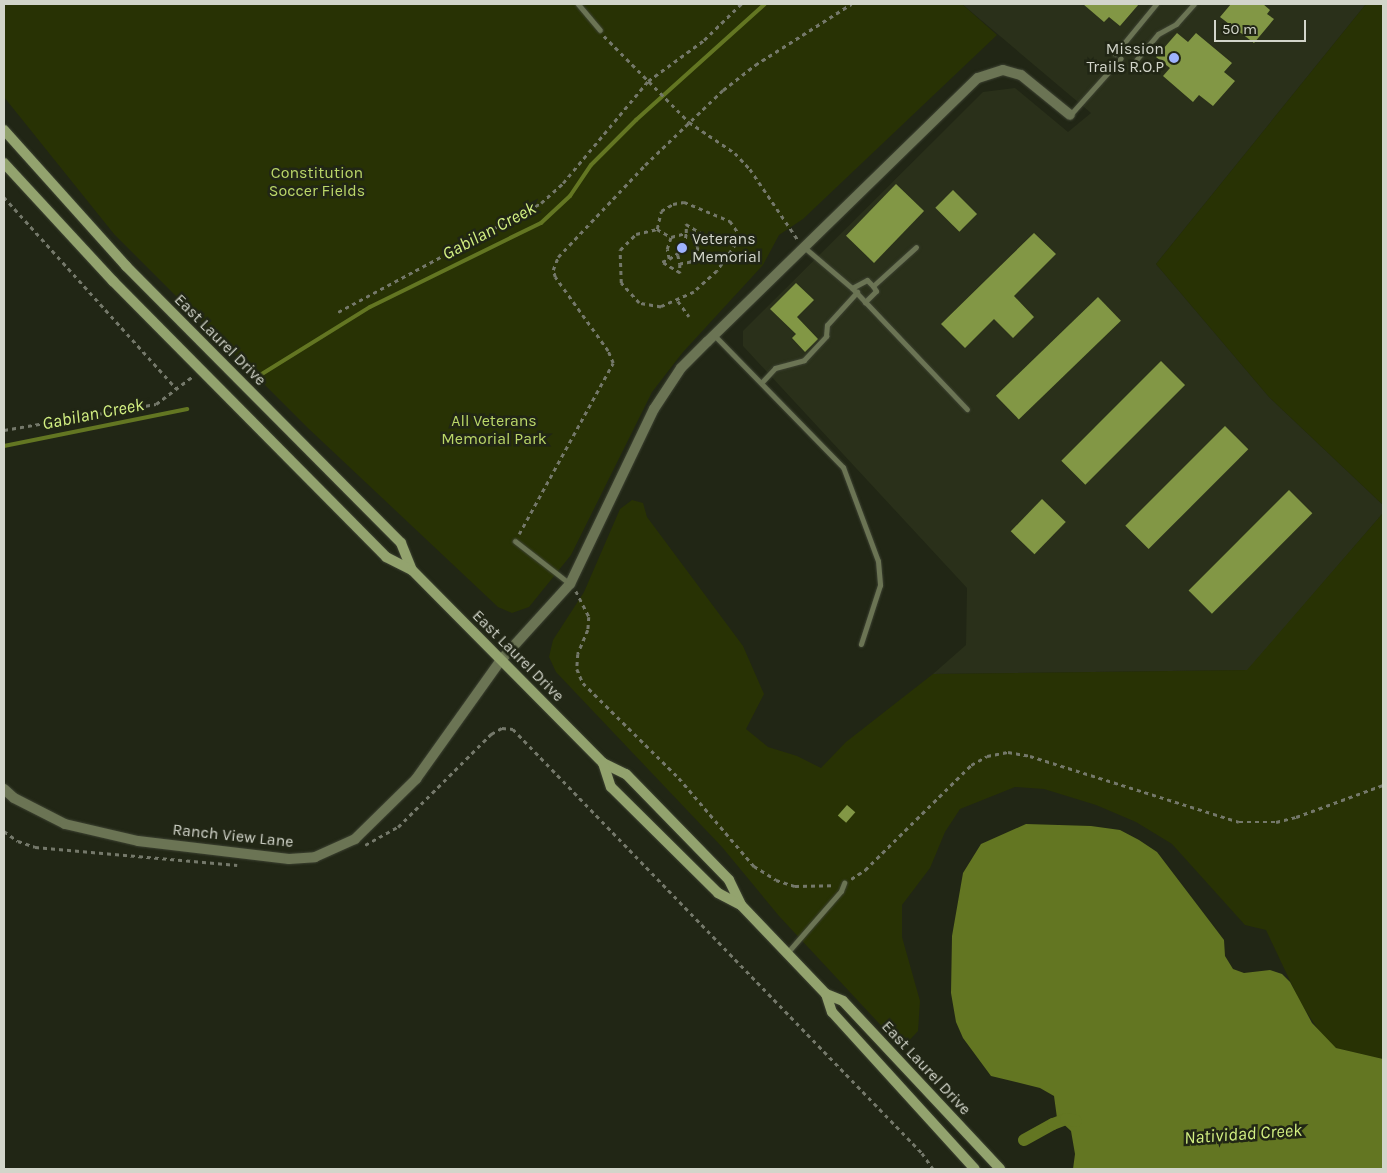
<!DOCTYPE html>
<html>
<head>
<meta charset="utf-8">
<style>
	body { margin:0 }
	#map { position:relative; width:1387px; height:1173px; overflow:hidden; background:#212615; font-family:Karla,sans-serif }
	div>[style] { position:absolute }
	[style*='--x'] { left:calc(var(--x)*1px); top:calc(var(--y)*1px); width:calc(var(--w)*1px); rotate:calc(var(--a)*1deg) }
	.built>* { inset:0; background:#2a301a }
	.green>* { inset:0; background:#283204 }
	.water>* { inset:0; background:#637622 }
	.stream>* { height:4px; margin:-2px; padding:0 2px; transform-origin:2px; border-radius:2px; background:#637622 }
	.canal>* { height:12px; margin:-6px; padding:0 6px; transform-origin:6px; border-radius:6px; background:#637622 }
	.building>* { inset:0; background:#829745; transform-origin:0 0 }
	.path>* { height:2.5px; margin-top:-1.25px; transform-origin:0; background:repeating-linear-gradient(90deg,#74786a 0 4px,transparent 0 8px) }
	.path>.ring { margin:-1.25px; padding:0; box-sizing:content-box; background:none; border:2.5px solid #74786a; border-radius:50% }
	.roads { filter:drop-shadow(0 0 1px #3d4232) drop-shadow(0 0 1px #3d4232) }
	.service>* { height:5px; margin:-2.5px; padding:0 2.5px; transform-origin:2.5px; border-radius:2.5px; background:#6b7454 }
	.minor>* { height:10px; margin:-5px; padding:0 5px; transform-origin:5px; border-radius:5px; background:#6b7454 }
	.secondary>* { height:10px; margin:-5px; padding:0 5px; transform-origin:5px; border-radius:5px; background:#93a36e }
	.dots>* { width:14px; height:14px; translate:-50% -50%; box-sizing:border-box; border:2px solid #212615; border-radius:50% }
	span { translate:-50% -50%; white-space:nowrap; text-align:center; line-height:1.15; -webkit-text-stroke:5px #212615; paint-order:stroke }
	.poi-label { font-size:16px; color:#d2d5ca }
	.right { translate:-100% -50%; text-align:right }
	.left { translate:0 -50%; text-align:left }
	.park-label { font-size:16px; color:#bbd769 }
	.street-label { font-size:16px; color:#d2d5ca }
	.water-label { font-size:18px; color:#d3f082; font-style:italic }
	.frame { position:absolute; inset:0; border:5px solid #d2d5ca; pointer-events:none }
	.scale { position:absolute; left:1214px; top:20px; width:92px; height:22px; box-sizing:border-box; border:2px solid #d2d5ca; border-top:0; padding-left:6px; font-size:15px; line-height:18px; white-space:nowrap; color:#d2d5ca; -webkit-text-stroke:4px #212615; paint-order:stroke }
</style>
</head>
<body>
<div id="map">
	<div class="built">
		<div style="clip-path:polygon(962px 4px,1366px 4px,1156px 264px,1269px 397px,1383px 505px,1383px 513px,1248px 670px,933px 674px,966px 645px,967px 588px,743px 346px,743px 331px,983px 92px,1015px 88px,1068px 132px,1091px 113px)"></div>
	</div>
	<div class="green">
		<div style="clip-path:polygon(4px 4px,962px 4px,997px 35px,803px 219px,779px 235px,763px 265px,683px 352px,652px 392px,571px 555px,529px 607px,512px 613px,498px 607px,309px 429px,114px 234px,4px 97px)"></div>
		<div style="clip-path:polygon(1366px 4px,1383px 4px,1383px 505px,1269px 397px,1156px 264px)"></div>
		<div style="clip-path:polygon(632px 500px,643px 503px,647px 517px,743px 646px,764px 694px,746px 729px,768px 747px,797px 756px,821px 768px,846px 742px,933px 674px,1247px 670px,1383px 513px,1383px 1059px,1336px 1048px,1323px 1037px,1300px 1002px,1266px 930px,1245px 925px,1172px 844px,1136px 822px,1096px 805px,1044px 789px,1015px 787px,960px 809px,945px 832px,930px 868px,902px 905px,902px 937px,920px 1001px,918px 1031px,902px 1048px,779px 916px,722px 847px,556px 672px,549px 657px,553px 640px,584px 592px,620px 509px)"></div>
	</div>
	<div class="water">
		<div style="clip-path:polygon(1026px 824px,1091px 826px,1120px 830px,1139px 840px,1157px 852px,1224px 940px,1225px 956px,1233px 969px,1244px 973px,1270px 970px,1282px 974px,1290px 982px,1312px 1023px,1336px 1048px,1383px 1059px,1383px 1169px,1073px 1169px,1075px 1154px,1071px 1131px,1057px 1118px,1054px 1096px,1040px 1088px,991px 1076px,963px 1038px,956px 1022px,951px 993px,952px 936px,963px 873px,981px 844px)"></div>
	</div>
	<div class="stream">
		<div style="--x:257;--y:377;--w:133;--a:-31.8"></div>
		<div style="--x:370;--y:307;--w:191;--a:-26.2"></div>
		<div style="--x:541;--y:223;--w:40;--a:-43"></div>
		<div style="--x:570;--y:196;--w:37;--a:-56"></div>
		<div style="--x:591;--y:165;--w:64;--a:-45"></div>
		<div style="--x:636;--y:120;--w:173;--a:-42"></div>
		<div style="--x:4;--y:446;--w:187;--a:-11.4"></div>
	</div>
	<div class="canal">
		<div style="--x:1024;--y:1140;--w:33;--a:-29"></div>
		<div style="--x:1053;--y:1124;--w:14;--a:-21"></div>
		<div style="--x:1066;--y:1119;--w:10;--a:11"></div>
	</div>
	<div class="building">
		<div style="clip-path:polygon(1083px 4px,1139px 4px,1120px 26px,1109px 17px,1104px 22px)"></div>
		<div style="clip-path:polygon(1231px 4px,1263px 4px,1270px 10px,1267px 14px,1274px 19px,1254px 43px,1220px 17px)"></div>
		<div style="clip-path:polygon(1177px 33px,1188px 42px,1196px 33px,1232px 63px,1224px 72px,1235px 81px,1213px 106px,1199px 95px,1193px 102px,1163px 76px,1170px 68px,1156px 57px)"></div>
		<div style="left:896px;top:184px;width:39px;height:72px;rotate:44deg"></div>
		<div style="left:953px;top:190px;width:34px;height:25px;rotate:45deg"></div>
		<div style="clip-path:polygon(1034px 233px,1056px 254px,1014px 296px,1034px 317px,1013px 338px,994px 319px,965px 348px,941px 324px)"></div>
		<div style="clip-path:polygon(796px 283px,814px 300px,797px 317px,818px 339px,805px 352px,792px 338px,796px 334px,770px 309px)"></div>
		<div style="left:1098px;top:297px;width:33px;height:142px;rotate:46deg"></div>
		<div style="left:1161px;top:361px;width:34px;height:141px;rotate:45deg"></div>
		<div style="left:1225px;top:426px;width:33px;height:141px;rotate:45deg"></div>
		<div style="left:1289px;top:490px;width:33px;height:142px;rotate:45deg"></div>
		<div style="left:1042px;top:499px;width:33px;height:45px;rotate:44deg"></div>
		<div style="left:847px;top:805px;width:11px;height:14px;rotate:41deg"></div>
	</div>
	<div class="path">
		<div style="--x:604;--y:36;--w:121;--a:45.3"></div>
		<div style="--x:689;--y:122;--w:55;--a:34"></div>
		<div style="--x:735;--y:153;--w:22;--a:47"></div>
		<div style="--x:750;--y:169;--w:86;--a:55.9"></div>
		<div style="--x:4;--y:197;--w:258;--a:48"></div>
		<div style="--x:686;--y:224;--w:17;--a:31"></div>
		<div style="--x:701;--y:233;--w:9;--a:148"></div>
		<div style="--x:693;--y:238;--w:10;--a:61"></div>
		<div style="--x:698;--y:247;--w:8;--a:97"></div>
		<div style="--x:697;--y:255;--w:9;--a:131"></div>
		<div style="--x:691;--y:262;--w:11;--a:170"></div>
		<div style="--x:680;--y:264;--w:9;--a:90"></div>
		<div style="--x:680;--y:273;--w:21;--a:-149"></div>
		<div style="--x:662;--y:262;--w:8;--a:-23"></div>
		<div style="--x:669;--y:259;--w:10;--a:-101"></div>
		<div style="--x:667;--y:249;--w:13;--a:-72"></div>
		<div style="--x:671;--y:237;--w:16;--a:-15"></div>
		<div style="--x:686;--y:233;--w:9;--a:-90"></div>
		<div style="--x:657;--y:229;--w:18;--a:-77"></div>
		<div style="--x:661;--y:211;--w:14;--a:-30"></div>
		<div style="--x:673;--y:204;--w:11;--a:-10"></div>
		<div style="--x:684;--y:202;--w:50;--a:22.4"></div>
		<div style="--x:730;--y:221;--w:16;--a:55"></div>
		<div style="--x:739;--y:234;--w:10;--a:107"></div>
		<div style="--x:736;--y:244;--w:33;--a:125"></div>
		<div style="--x:717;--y:271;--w:31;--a:138"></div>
		<div style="--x:694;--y:292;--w:36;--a:156"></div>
		<div style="--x:661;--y:307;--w:22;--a:-170"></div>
		<div style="--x:639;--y:303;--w:27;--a:-132"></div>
		<div style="--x:621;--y:283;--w:33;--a:-92"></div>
		<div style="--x:620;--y:250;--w:23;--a:-45"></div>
		<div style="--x:636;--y:234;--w:22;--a:-13"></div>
		<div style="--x:657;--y:229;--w:16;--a:30"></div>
		<div class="ring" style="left:680px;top:246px;width:3.5px;height:3.5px"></div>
		<div style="--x:684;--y:246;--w:13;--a:-81"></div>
		<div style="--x:678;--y:255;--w:9;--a:77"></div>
		<div style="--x:669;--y:259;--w:14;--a:-34"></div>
		<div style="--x:678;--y:301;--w:19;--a:54"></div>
		<div style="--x:338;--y:312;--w:230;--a:-28.2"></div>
		<div style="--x:541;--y:203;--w:30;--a:-42"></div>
		<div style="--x:563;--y:183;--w:133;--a:-50.2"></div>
		<div style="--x:648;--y:81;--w:69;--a:-36.2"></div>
		<div style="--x:704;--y:40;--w:52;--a:-44.2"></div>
		<div style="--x:4;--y:430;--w:154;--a:-9.7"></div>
		<div style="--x:156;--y:404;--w:46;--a:-37.1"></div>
		<div style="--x:519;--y:534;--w:195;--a:-61.2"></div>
		<div style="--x:613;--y:363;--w:13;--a:-113"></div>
		<div style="--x:608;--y:351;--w:91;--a:-125.6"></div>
		<div style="--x:555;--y:277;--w:7;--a:-106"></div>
		<div style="--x:553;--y:270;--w:14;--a:-69"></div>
		<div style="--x:558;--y:257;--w:127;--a:-46.6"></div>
		<div style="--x:645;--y:165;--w:108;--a:-43.9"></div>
		<div style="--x:723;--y:90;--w:41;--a:-38"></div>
		<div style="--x:755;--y:65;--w:114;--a:-32.4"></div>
		<div style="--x:576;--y:591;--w:29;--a:63"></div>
		<div style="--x:589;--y:617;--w:13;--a:94"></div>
		<div style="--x:588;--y:630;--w:26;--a:113"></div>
		<div style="--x:578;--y:654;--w:15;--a:94"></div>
		<div style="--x:577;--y:669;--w:15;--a:67"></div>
		<div style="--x:583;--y:683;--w:135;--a:44.7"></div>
		<div style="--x:679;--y:778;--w:116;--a:49.6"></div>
		<div style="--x:754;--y:866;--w:26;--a:32"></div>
		<div style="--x:776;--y:880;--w:20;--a:18"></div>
		<div style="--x:795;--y:886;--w:39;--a:-1"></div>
		<div style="--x:4;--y:831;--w:17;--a:36"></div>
		<div style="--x:18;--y:841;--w:18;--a:19"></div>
		<div style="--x:35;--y:847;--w:203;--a:5.1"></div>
		<div style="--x:365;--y:845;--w:38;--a:-29"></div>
		<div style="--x:398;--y:827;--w:132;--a:-45"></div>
		<div style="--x:491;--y:734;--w:13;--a:-29"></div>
		<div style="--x:502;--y:728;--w:11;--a:5"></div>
		<div style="--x:513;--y:729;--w:589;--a:46.03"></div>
		<div style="--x:922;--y:1153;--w:19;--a:55"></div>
		<div style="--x:851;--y:879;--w:17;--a:-33"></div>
		<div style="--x:865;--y:870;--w:149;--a:-44.7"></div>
		<div style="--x:971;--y:765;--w:18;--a:-29"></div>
		<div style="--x:987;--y:756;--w:21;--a:-11"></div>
		<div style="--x:1008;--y:752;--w:22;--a:10"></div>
		<div style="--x:1030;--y:756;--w:219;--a:17.5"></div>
		<div style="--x:1239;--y:822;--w:37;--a:0"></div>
		<div style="--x:1276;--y:822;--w:21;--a:-14"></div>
		<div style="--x:1296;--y:817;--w:93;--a:-20.2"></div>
	</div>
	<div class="roads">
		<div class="service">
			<div style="--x:578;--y:4;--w:34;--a:50"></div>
			<div style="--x:1115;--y:54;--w:65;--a:-50.6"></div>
			<div style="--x:1131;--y:66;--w:42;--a:-49.8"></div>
			<div style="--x:1158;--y:34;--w:21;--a:-29"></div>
			<div style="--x:1176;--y:24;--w:27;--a:-48"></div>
			<div style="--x:1070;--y:115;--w:76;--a:-48.2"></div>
			<div style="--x:805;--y:248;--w:62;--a:40.4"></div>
			<div style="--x:852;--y:288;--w:167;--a:46.5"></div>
			<div style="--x:873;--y:286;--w:58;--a:-42.2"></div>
			<div style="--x:852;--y:288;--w:17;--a:-28"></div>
			<div style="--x:867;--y:280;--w:8;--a:45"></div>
			<div style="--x:873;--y:286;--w:6;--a:59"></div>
			<div style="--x:876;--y:291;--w:16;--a:135"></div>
			<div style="--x:714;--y:335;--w:185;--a:45.7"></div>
			<div style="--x:843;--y:467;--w:100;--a:69.6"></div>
			<div style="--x:878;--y:561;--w:24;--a:85"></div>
			<div style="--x:880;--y:585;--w:62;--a:107.9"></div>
			<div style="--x:762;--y:382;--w:19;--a:-47"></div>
			<div style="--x:775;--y:368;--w:30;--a:-15"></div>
			<div style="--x:804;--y:360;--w:33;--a:-47"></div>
			<div style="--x:826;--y:336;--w:11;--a:-85"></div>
			<div style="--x:827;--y:325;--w:45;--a:-47.7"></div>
			<div style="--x:515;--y:541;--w:70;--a:38"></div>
			<div style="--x:787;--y:953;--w:82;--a:-48.9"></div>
			<div style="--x:841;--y:891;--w:9;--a:-69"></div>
		</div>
		<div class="minor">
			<div style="--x:4;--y:789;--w:13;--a:42"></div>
			<div style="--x:14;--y:798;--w:57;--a:27"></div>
			<div style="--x:65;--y:824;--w:75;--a:13.1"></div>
			<div style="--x:138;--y:841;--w:152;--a:6.8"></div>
			<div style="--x:289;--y:859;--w:26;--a:-4"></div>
			<div style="--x:315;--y:857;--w:44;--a:-24.2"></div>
			<div style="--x:355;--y:839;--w:86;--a:-44.5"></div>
			<div style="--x:416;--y:779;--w:146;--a:-54.5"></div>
			<div style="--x:501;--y:660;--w:103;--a:-47.8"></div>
			<div style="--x:570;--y:584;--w:194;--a:-64.4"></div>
			<div style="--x:654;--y:409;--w:49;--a:-56.6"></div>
			<div style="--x:681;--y:368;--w:37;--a:-45"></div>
			<div style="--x:707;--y:342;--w:378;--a:-44.3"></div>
			<div style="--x:978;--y:78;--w:26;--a:-18"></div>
			<div style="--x:1003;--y:70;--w:19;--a:16"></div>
			<div style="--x:1021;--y:75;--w:63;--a:39.2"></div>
		</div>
		<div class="secondary">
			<div style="--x:4;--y:130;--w:183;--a:48.1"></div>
			<div style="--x:126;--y:266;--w:390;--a:45.2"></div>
			<div style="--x:401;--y:543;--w:29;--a:68"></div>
			<div style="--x:4;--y:163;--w:161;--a:47.3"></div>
			<div style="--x:113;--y:281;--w:388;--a:45.3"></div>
			<div style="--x:386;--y:557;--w:29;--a:27"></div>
			<div style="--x:412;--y:570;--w:272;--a:45.3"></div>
			<div style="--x:603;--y:763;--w:25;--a:26"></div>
			<div style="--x:626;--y:774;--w:148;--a:45.8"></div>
			<div style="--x:729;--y:880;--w:28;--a:64"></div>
			<div style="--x:741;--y:905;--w:123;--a:46.3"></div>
			<div style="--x:826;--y:994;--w:19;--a:72"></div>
			<div style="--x:832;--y:1012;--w:212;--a:47.7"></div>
			<div style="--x:603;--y:763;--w:25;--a:72"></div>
			<div style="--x:611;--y:787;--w:151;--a:44.7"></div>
			<div style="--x:718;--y:893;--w:26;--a:28"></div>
			<div style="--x:826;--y:994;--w:18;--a:22"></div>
			<div style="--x:843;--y:1001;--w:230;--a:46.9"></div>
		</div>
	</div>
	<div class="dots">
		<div style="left:1174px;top:58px;background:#9eb3fd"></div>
		<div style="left:682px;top:248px;background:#9eb3fd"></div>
	</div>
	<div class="poi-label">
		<span class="right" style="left:1164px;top:58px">Mission<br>Trails R.O.P</span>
		<span class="left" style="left:692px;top:248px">Veterans<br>Memorial</span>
	</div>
	<div class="park-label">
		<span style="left:317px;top:182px">Constitution<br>Soccer Fields</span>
		<span style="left:494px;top:430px">All Veterans<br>Memorial Park</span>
	</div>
	<div class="street-label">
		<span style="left:220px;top:340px;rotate:45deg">East Laurel Drive</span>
		<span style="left:518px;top:656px;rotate:45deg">East Laurel Drive</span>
		<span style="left:233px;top:836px;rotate:6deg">Ranch View Lane</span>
		<span style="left:926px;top:1068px;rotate:47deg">East Laurel Drive</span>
	</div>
	<div class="water-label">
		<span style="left:489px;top:231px;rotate:-28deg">Gabilan Creek</span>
		<span style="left:93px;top:414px;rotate:-11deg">Gabilan Creek</span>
		<span style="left:1243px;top:1134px;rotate:-4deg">Natividad Creek</span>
	</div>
	<div class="frame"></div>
	<div class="scale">50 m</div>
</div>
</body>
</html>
